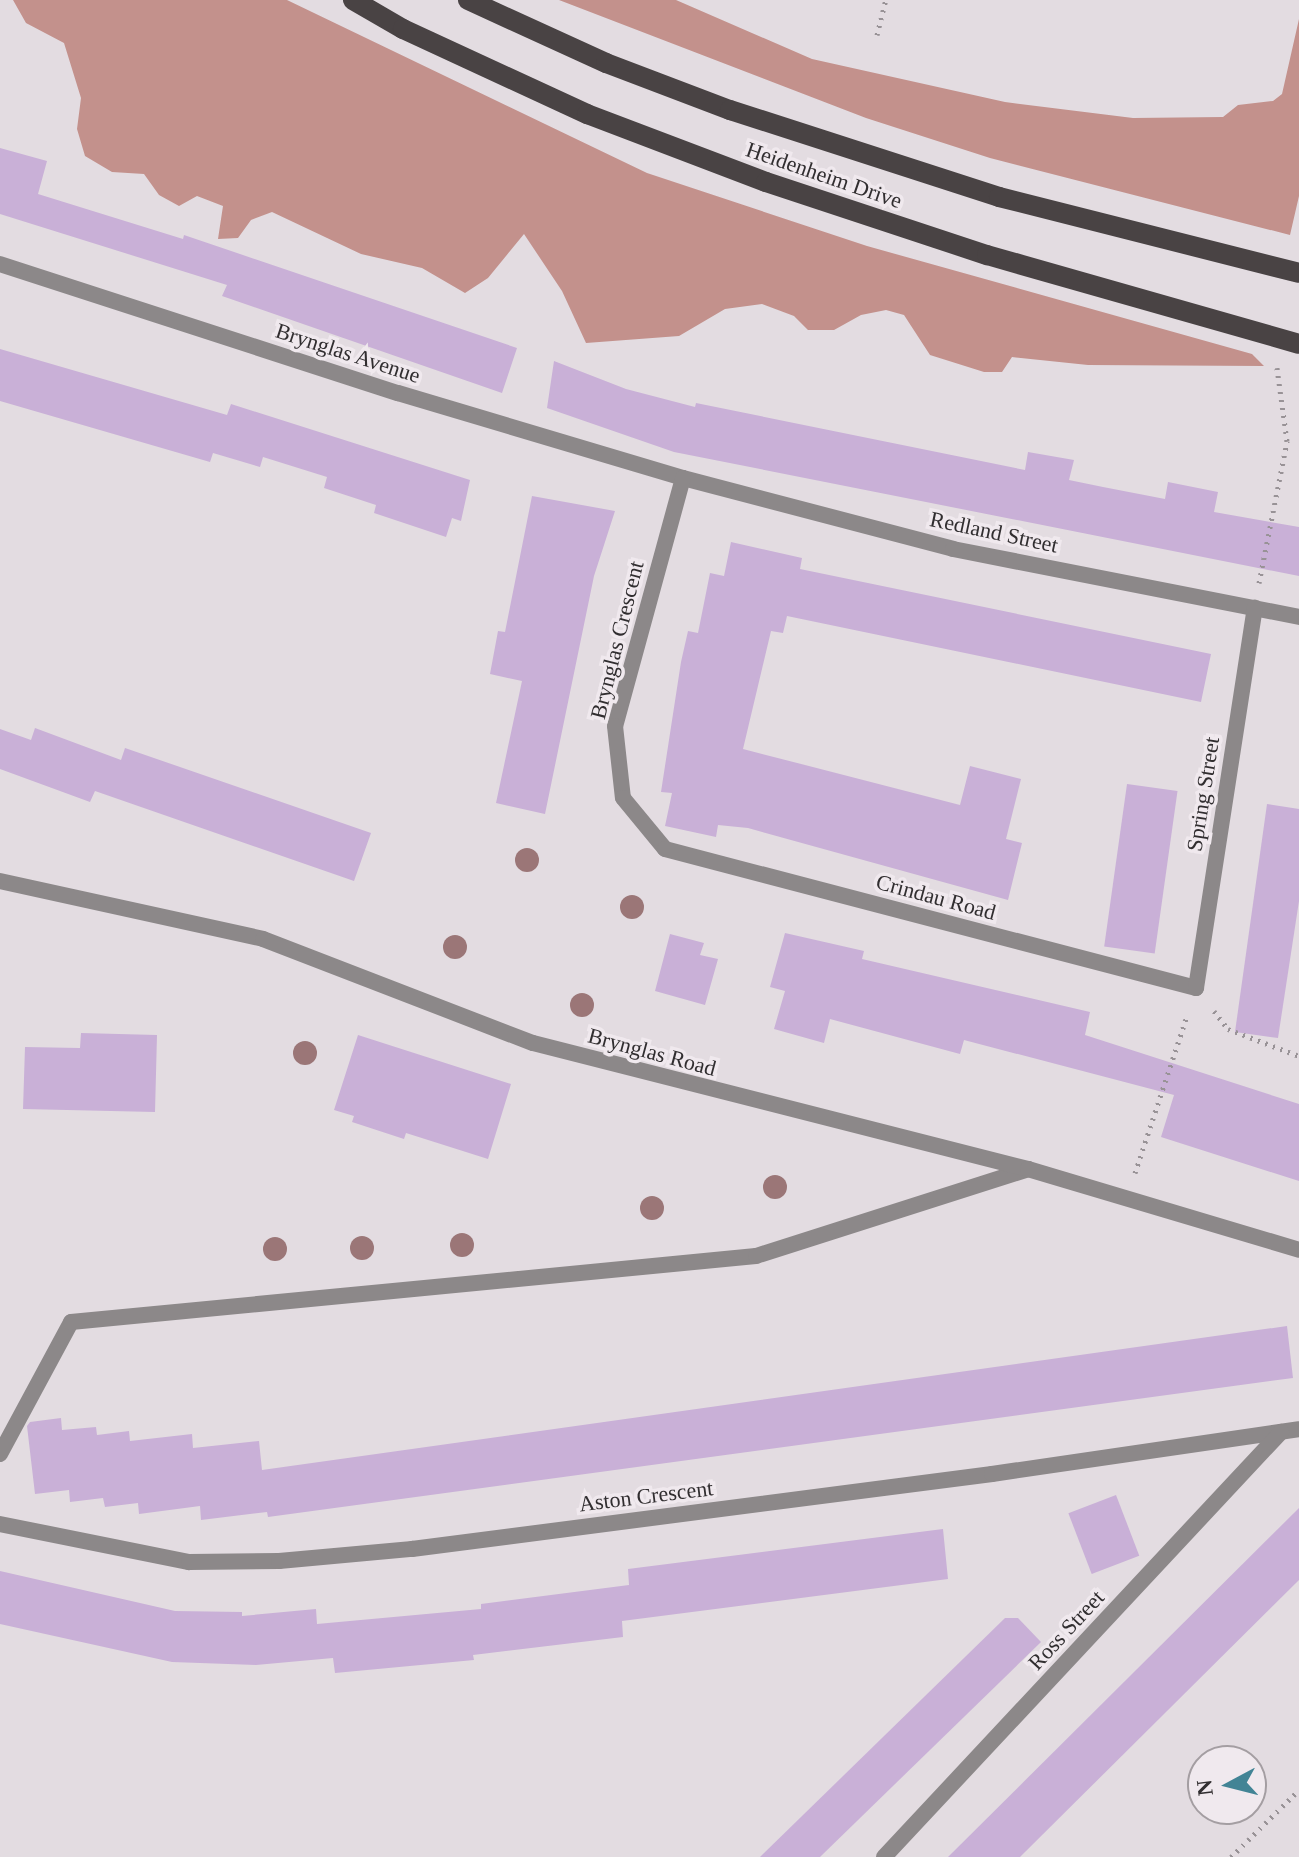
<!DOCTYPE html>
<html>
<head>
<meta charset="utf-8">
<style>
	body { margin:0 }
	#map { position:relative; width:1299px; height:1857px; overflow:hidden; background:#e3dce1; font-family:Georgia,serif }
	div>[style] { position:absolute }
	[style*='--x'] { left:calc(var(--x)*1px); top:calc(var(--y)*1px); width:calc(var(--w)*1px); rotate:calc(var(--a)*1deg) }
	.forest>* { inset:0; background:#c3918c }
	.building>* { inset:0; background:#c9b0d7; transform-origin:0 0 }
	.path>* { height:5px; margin-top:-2.5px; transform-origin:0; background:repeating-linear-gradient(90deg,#989296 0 2px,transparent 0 8px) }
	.service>* { height:16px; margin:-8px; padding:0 8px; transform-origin:8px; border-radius:8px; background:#8c8889 }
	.minor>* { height:16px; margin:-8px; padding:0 8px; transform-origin:8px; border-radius:8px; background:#8c8889 }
	.primary>* { height:20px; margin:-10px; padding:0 10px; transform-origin:10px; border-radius:10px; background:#494344 }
	.primary-bridge>* { height:20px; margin:-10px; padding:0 10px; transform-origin:10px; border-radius:10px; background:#494344 }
	.trees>* { width:24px; height:24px; margin:-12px; border-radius:50%; background:#9b7677 }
	span { translate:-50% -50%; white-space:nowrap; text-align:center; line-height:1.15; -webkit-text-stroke:7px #f0e9ee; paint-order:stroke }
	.street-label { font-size:22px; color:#312e30 }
	.north { position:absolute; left:1187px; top:1745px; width:80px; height:80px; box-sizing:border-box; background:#f0e9ee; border:2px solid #a49ea2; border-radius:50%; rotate:263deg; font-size:22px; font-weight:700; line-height:32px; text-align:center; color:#312e30 }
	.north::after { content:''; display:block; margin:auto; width:28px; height:36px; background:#428495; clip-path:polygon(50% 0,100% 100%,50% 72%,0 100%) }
</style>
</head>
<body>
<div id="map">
	<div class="forest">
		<div style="clip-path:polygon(13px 0,287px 0,647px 173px,867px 246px,1252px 354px,1264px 366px,1088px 365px,1012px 357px,1002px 372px,984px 372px,930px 355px,904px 315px,886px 310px,861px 315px,834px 330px,808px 330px,794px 316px,762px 304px,725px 309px,679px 336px,586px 343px,562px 291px,524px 234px,488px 278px,465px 293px,422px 268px,361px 254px,272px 212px,251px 220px,238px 238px,218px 239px,223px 206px,197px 196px,179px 206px,159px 195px,144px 174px,112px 172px,85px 156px,77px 129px,81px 98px,64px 43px,26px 23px)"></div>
		<div style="clip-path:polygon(559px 0,676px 0,812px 59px,1005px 102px,1133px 118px,1223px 117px,1238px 105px,1273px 101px,1282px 94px,1299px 19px,1299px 196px,1290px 235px,990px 158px,866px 118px)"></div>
	</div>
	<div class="building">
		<div style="clip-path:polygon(0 148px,47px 161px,38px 194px,183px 239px,184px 235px,517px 348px,502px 393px,222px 296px,227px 285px,0 214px)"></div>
		<div style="clip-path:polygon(0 349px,227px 415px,231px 404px,470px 480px,461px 521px,452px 518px,446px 537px,374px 513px,376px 505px,324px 488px,327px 477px,263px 457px,260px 467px,213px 453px,210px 462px,0 401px)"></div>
		<div style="clip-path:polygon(554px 361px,626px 389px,695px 407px,696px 403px,1025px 470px,1028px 452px,1074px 460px,1069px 480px,1103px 487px,1165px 499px,1168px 482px,1218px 492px,1214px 512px,1299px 527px,1299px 576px,674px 452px,547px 408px)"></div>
		<div style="clip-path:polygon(532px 496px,615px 511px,594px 576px,545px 814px,496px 803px,522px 681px,490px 674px,498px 631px,505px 632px)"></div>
		<div style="clip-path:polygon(731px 542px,802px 558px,800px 569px,1211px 654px,1201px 702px,787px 616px,783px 633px,771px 631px,743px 749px,960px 805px,970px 766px,1021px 779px,1006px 839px,1022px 843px,1008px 900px,748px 828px,718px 825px,716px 837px,665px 826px,672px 793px,661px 792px,681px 662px,688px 631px,698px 633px,710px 573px,724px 576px)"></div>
		<div style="clip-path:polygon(35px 728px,121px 760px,125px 748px,371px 833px,354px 881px,95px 791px,90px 802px,0 769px,0 729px,31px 740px)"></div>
		<div style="left:1127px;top:784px;width:51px;height:164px;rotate:8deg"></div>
		<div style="clip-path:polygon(1267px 804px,1299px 809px,1299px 901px,1278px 1038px,1235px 1032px)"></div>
		<div style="clip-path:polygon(785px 933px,864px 951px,862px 959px,1090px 1012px,1085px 1035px,1299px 1104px,1299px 1181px,1161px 1137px,1174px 1095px,964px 1040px,960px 1054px,830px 1019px,824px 1043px,774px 1029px,785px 991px,770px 987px)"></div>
		<div style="clip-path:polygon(670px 934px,704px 943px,700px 955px,718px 959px,705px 1005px,655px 991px)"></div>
		<div style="clip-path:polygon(81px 1033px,157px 1035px,155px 1112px,23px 1109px,25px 1047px,80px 1048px)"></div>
		<div style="clip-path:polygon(358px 1035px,511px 1084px,488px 1159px,406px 1133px,404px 1139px,352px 1122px,354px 1116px,334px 1110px)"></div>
		<div style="clip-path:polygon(1287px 1326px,1293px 1378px,268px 1517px,267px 1512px,201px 1520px,200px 1506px,139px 1514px,138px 1503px,105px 1507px,103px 1498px,70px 1502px,69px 1490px,35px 1494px,27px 1426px,30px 1422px,61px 1418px,62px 1430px,96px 1427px,97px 1435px,129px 1431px,130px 1441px,192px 1434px,193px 1448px,259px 1441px,262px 1470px)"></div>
		<div style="left:1116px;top:1495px;width:65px;height:51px;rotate:69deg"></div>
		<div style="clip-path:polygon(1299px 1508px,1299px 1580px,1020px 1857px,948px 1857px)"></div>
		<div style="clip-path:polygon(943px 1529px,948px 1579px,622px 1621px,623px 1637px,473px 1655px,474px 1660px,335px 1673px,333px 1658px,256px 1665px,172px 1662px,0 1624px,0 1571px,175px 1611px,242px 1612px,242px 1616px,316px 1609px,317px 1624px,481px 1609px,481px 1604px,629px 1585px,628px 1569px)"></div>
		<div style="clip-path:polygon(1005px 1618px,1018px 1618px,1041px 1642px,820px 1857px,760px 1857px)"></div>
	</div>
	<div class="path">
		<div style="--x:877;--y:35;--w:36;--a:-76"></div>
		<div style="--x:1259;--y:583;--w:145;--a:-78.8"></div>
		<div style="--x:1287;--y:441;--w:74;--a:-97.8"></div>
		<div style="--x:1214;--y:1011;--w:23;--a:52"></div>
		<div style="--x:1228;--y:1029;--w:76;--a:20.8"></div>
		<div style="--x:1135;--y:1173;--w:165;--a:-71.7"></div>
		<div style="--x:1231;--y:1857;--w:95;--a:-44.6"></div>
	</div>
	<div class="service">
		<div style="--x:0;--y:1454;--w:150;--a:-61.7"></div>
		<div style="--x:71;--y:1322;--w:688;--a:-5.5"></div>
		<div style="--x:756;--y:1256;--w:286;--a:-17.7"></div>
	</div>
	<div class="minor">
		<div style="--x:0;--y:264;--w:418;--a:18"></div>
		<div style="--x:398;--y:393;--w:297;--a:16.6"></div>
		<div style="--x:683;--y:478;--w:279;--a:14.7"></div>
		<div style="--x:953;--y:549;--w:353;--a:11.1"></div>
		<div style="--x:683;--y:478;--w:257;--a:105.3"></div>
		<div style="--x:615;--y:726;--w:72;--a:83.7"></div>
		<div style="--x:623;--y:798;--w:66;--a:50.5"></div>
		<div style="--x:665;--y:849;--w:549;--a:14.67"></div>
		<div style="--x:1196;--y:988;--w:385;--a:-81.2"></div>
		<div style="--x:0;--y:881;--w:269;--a:12.4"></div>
		<div style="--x:263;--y:939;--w:289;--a:21.1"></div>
		<div style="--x:533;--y:1043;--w:511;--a:14.28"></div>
		<div style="--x:1028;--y:1169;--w:283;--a:16.6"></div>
		<div style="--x:0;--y:1524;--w:193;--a:11.4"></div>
		<div style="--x:189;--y:1562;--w:90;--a:-0.6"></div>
		<div style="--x:279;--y:1561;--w:134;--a:-5.2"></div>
		<div style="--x:412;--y:1549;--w:585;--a:-7.37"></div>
		<div style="--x:992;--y:1474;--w:310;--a:-8.3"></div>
		<div style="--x:884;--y:1857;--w:582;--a:-46.95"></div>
	</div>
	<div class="primary">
		<div style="--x:353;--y:0;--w:58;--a:30.1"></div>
		<div style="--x:403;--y:29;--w:203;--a:24.8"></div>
		<div style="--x:587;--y:114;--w:191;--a:20.8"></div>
		<div style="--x:766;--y:182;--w:233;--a:18.3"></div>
		<div style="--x:468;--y:0;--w:152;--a:24.5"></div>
		<div style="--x:606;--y:63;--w:133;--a:20.8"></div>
		<div style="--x:730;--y:110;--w:283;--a:17.9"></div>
	</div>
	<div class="primary-bridge">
		<div style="--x:999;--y:197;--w:309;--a:14.2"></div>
		<div style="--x:987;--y:255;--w:324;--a:15.9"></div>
	</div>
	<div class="trees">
		<div style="left:527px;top:860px"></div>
		<div style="left:632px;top:907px"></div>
		<div style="left:455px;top:947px"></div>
		<div style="left:582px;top:1005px"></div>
		<div style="left:305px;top:1053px"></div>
		<div style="left:775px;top:1187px"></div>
		<div style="left:652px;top:1208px"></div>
		<div style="left:462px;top:1245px"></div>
		<div style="left:362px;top:1248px"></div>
		<div style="left:275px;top:1249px"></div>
	</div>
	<div class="street-label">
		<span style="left:824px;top:175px;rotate:19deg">Heidenheim Drive</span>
		<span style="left:348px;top:353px;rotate:18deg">Brynglas Avenue</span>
		<span style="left:994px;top:532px;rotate:12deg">Redland Street</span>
		<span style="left:617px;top:640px;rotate:-76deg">Brynglas Crescent</span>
		<span style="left:1203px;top:794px;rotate:-81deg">Spring Street</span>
		<span style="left:936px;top:897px;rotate:15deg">Crindau Road</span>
		<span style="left:652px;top:1052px;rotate:15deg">Brynglas Road</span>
		<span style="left:646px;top:1496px;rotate:-7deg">Aston Crescent</span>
		<span style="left:1066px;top:1630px;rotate:-47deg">Ross Street</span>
	</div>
	<div class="north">N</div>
</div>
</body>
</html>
